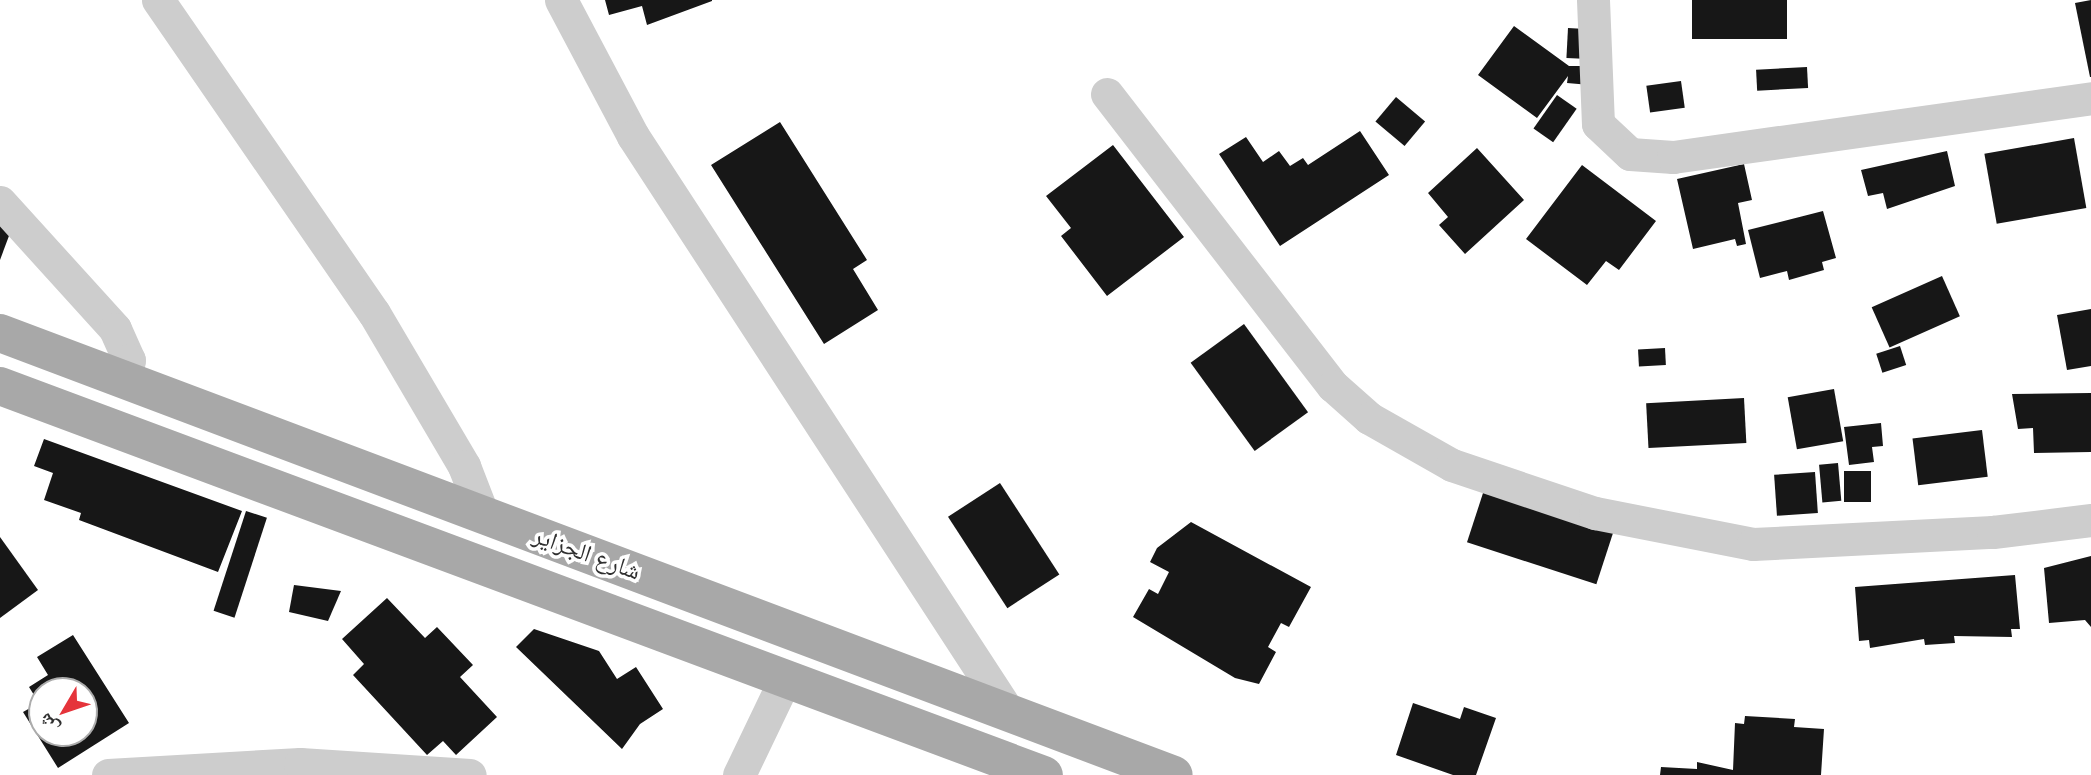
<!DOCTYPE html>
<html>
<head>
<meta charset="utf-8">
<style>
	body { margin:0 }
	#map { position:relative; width:2091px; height:775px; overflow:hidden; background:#fff; font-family:"PT Sans","Noto Naskh Arabic",sans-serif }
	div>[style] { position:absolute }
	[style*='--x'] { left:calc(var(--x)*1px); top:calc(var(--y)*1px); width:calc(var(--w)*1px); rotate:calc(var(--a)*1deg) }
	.building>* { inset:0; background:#171717; transform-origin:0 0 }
	.minor>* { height:33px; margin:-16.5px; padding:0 16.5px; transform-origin:16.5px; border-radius:16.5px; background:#cdcdcd }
	.primary>* { height:38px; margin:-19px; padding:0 19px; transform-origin:19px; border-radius:19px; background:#a8a8a8 }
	span { translate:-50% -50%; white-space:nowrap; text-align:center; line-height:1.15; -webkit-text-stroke:7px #fff; paint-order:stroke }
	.street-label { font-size:24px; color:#303030 }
	.north { position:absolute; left:28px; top:677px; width:70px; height:70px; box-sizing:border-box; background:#fff; border:2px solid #acacac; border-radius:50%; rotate:231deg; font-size:19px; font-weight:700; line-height:28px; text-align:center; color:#303030 }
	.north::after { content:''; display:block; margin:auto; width:24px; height:32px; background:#e5343b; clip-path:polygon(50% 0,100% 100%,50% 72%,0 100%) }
</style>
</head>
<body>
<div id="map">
	<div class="building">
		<div style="clip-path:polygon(605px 0,712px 0,712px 1px,647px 25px,642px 6px,609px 15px)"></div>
		<div style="left:1692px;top:0;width:95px;height:39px"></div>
		<div style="clip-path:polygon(2091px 0,2091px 77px,2090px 77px,2075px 3px)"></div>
		<div style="clip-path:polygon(1514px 26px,1569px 66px,1592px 66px,1590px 85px,1567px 83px,1568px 76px,1537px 118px,1478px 75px)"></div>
		<div style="left:1568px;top:28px;width:22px;height:30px;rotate:3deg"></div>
		<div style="left:1807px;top:67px;width:21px;height:51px;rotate:87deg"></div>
		<div style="left:1681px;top:81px;width:27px;height:35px;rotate:82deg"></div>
		<div style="left:1557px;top:95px;width:24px;height:41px;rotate:35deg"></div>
		<div style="left:1396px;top:97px;width:38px;height:32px;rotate:40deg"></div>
		<div style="clip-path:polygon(780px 122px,867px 260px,853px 269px,878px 310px,824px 344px,711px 165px)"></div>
		<div style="clip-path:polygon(1360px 131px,1389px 175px,1280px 246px,1219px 154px,1246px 137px,1263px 162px,1279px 151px,1290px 166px,1303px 158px,1308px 165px)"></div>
		<div style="left:2074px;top:138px;width:71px;height:91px;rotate:80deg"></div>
		<div style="clip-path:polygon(1113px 145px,1184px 237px,1107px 296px,1061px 236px,1071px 228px,1046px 196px)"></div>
		<div style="clip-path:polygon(1477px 148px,1524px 200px,1465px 254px,1439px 225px,1448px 217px,1428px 193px)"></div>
		<div style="clip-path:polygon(1947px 151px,1955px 186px,1887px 209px,1883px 193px,1868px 196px,1861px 170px)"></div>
		<div style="clip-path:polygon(1744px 164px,1752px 200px,1738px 203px,1746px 244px,1737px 246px,1735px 239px,1693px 249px,1677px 179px)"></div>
		<div style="clip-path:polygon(1582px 165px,1656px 221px,1619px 270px,1606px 261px,1587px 285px,1526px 239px)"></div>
		<div style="clip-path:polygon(1823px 211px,1836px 258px,1822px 262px,1824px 270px,1789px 280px,1787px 271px,1760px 278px,1748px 230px)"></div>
		<div style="clip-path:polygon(0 215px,13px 225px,0 260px)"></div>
		<div style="left:1942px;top:276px;width:44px;height:77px;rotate:66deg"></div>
		<div style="clip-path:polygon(2091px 309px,2091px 366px,2067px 370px,2057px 315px)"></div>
		<div style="left:1244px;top:324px;width:109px;height:66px;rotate:54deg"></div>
		<div style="left:1900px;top:346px;width:20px;height:25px;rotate:72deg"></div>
		<div style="left:1665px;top:348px;width:17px;height:27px;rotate:87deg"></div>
		<div style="left:1834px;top:389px;width:53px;height:47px;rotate:80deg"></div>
		<div style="clip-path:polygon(2091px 393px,2091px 452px,2034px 453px,2033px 428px,2018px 429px,2012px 394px)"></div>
		<div style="left:1744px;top:398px;width:45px;height:98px;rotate:87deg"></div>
		<div style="clip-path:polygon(1881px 423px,1883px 446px,1872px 447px,1874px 462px,1849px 465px,1844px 427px)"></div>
		<div style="left:1982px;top:430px;width:47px;height:70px;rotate:83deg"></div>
		<div style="clip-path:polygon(44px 439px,242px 511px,218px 572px,79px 520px,81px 513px,44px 500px,53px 473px,34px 466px)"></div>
		<div style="left:1838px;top:463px;width:38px;height:19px;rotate:85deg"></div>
		<div style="left:1871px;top:471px;width:31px;height:27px;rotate:90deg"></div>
		<div style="left:1815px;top:472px;width:41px;height:41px;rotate:86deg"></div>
		<div style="left:1000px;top:483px;width:109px;height:62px;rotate:57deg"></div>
		<div style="left:1484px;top:490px;width:136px;height:55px;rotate:18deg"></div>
		<div style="left:246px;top:511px;width:22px;height:105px;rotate:18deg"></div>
		<div style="clip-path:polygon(1191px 522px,1311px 587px,1289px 627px,1281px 623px,1268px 647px,1276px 652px,1259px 684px,1235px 678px,1133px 617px,1149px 589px,1158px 594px,1169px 572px,1150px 562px,1157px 548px)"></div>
		<div style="clip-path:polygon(0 537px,38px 590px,0 618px)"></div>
		<div style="clip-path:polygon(2091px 556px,2091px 627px,2085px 620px,2049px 623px,2044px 568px)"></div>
		<div style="clip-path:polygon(2015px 575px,2020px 629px,2011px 629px,2012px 637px,1954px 636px,1955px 643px,1925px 645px,1924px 639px,1870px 648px,1869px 640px,1859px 641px,1855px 587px)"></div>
		<div style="clip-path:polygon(294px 585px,341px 591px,328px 621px,289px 612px)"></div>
		<div style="clip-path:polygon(387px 598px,425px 638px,437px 627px,473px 665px,460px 677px,497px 717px,456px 755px,443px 741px,427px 755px,353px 675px,364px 664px,342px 639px)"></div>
		<div style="clip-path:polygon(534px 629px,599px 651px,617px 679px,636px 667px,663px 709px,640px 724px,622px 749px,516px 647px)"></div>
		<div style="clip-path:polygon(evenodd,73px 635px,129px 723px,58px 768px,23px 712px,39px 703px,29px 687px,48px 675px,37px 657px,73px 635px,42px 691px,84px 691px,84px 733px,42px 733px,42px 691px)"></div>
		<div style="clip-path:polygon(1413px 703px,1460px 719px,1464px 707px,1496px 718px,1476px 775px,1453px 775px,1396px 755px)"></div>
		<div style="clip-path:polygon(1745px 716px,1795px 719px,1794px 727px,1824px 729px,1821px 775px,1660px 775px,1661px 767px,1697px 769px,1697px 762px,1733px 770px,1735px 723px,1744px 724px)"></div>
	</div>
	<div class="minor">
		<div style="--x:158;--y:0;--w:380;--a:55.4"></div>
		<div style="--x:374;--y:313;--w:178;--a:59.5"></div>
		<div style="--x:464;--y:466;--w:53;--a:68.8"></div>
		<div style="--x:561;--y:0;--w:154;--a:62.1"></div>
		<div style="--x:633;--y:136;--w:685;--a:56.91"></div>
		<div style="--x:1593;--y:0;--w:124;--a:87.7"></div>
		<div style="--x:1598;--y:124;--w:44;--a:43.2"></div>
		<div style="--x:1630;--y:154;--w:43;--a:4"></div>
		<div style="--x:1673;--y:157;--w:422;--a:-8"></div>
		<div style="--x:1107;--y:94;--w:369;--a:52.3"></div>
		<div style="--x:1333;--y:386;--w:48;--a:41.6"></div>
		<div style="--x:1369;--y:418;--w:95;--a:29.5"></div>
		<div style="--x:1452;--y:465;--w:151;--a:18.6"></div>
		<div style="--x:1595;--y:513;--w:161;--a:11.1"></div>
		<div style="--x:1753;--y:544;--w:240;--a:-2.9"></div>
		<div style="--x:1993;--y:532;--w:99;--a:-7"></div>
		<div style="--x:0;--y:202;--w:171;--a:47.8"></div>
		<div style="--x:115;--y:329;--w:34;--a:66"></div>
		<div style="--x:129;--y:360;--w:21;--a:101"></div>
		<div style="--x:108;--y:775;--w:192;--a:-3.3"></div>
		<div style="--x:300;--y:764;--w:170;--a:3.7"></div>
		<div style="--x:739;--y:775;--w:106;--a:-64.4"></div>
	</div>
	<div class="primary">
		<div style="--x:0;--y:333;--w:1254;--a:20.63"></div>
		<div style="--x:0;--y:386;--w:1114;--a:20.44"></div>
	</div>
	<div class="street-label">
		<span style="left:587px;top:553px;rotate:20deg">شارع الجزاير</span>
	</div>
	<div class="north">ش</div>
</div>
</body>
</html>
